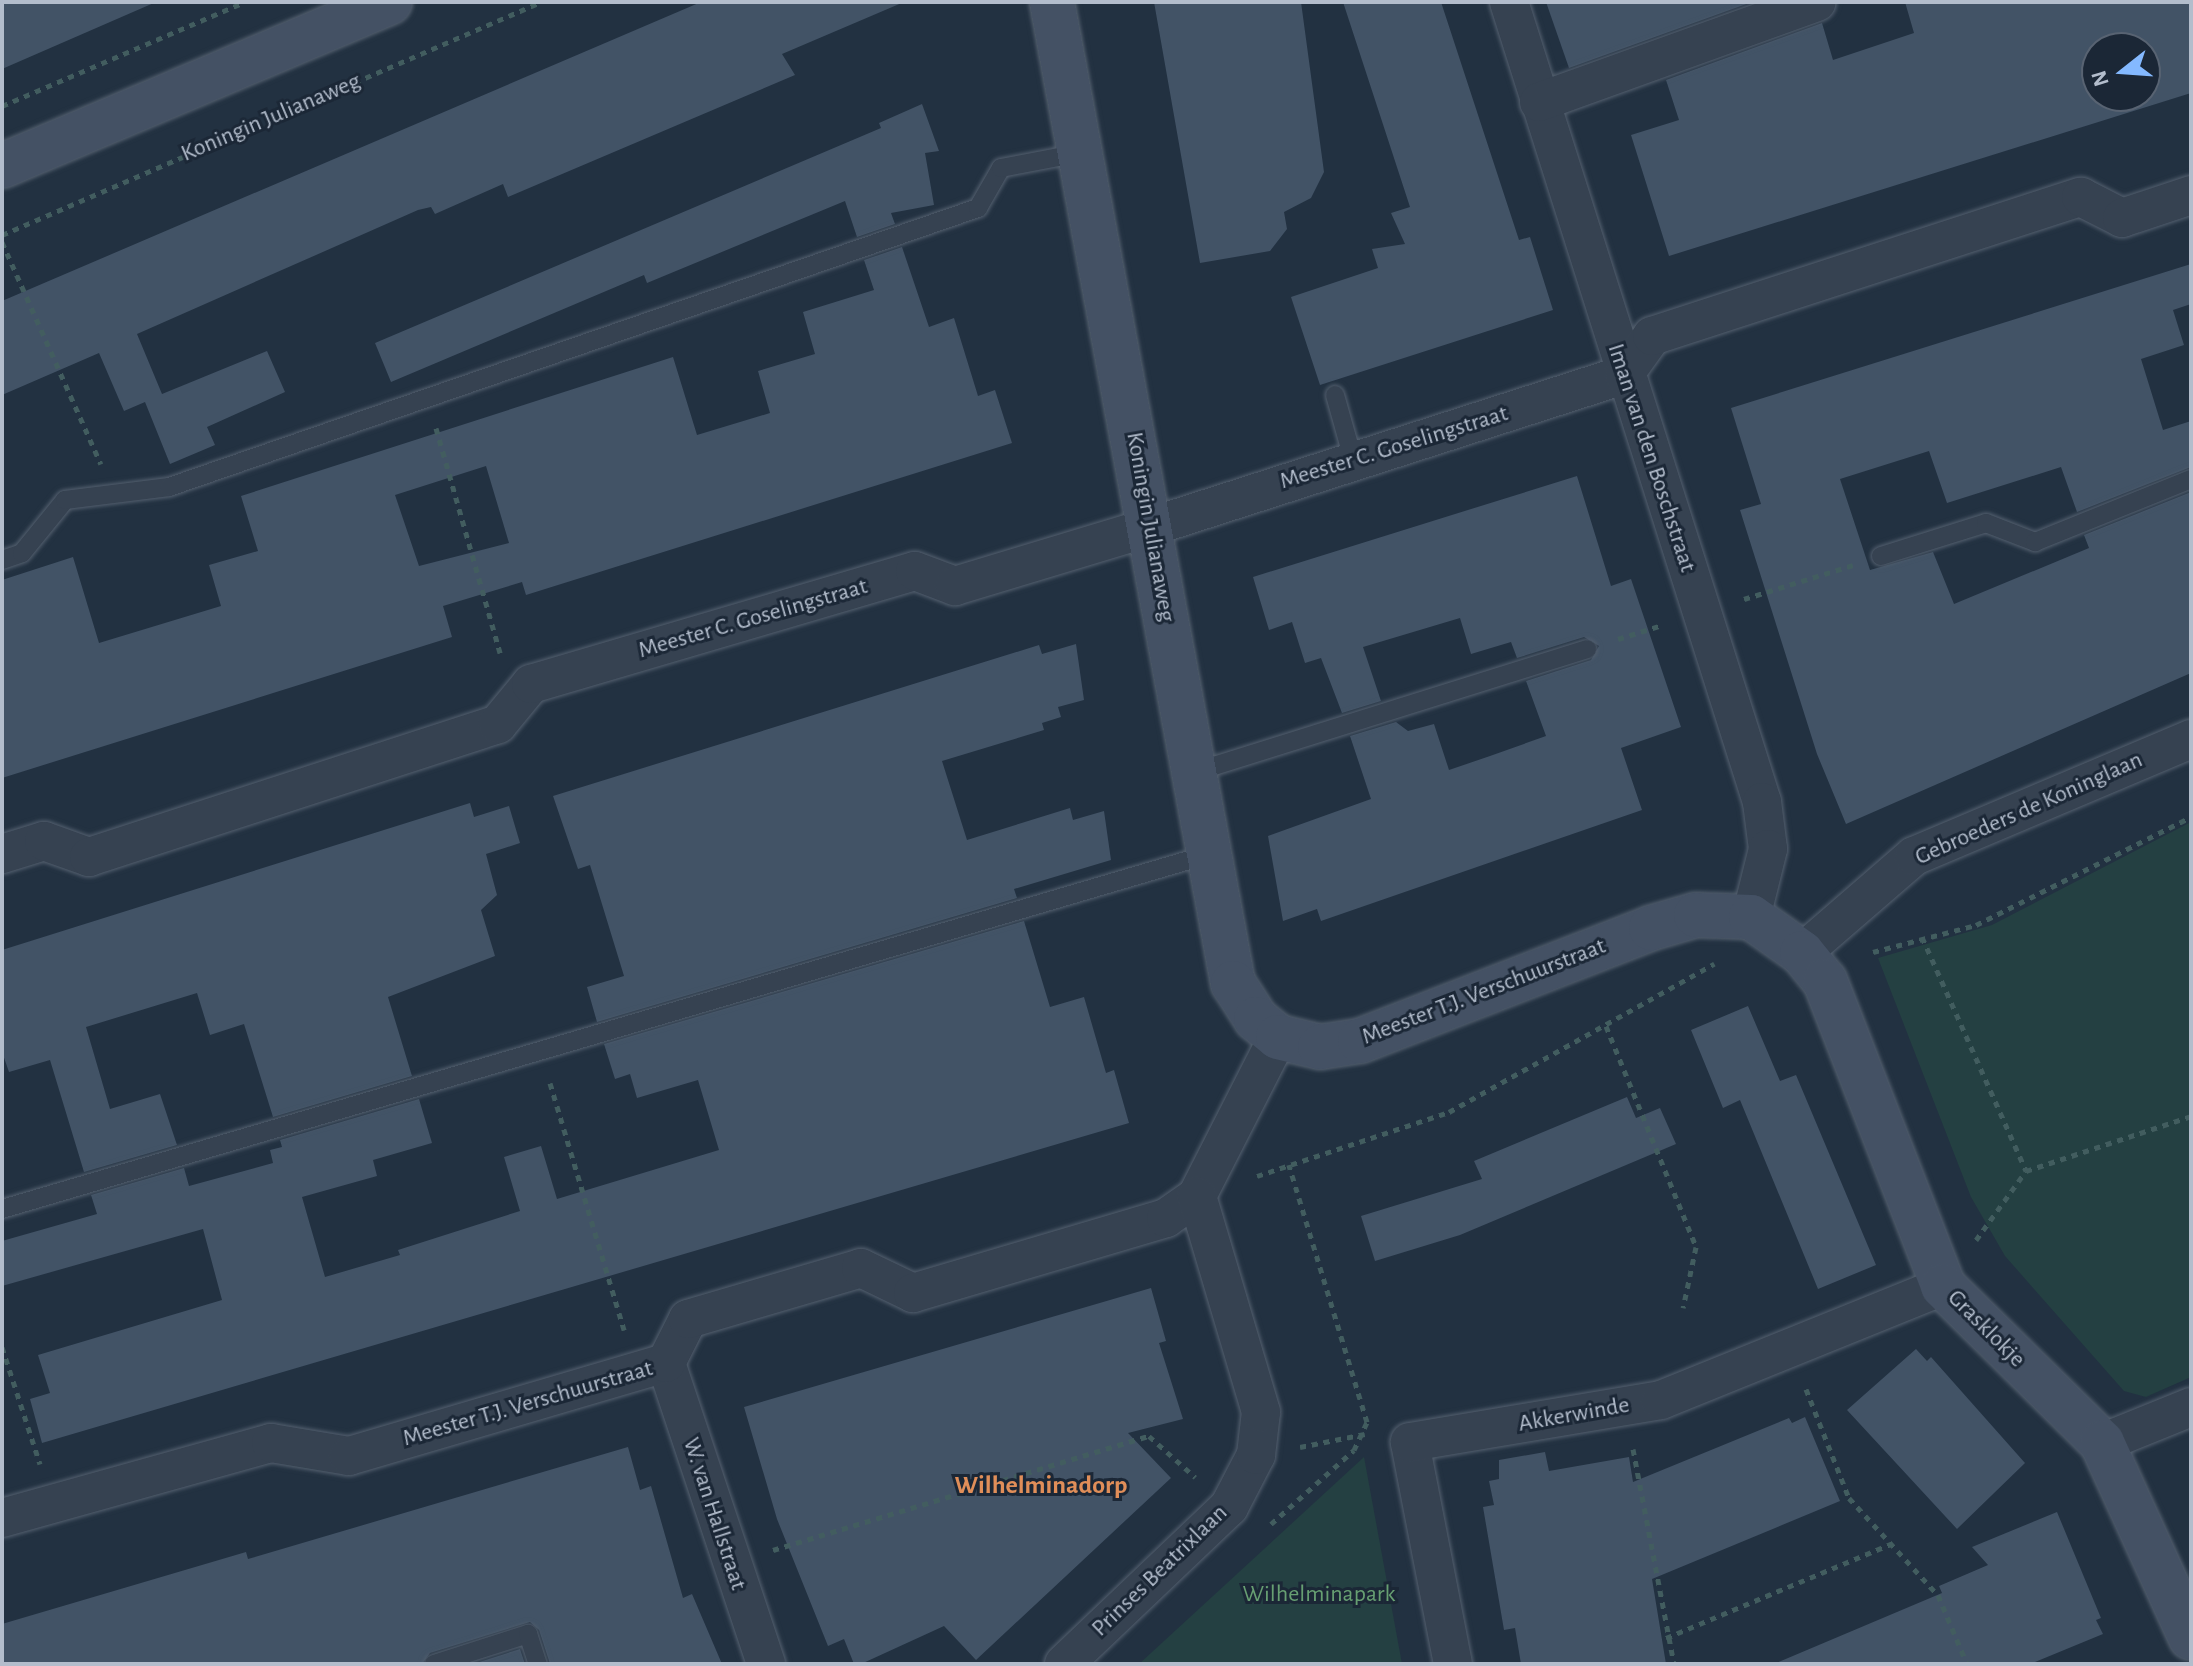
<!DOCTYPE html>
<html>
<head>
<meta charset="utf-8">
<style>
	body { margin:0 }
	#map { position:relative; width:2193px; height:1666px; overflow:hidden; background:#223141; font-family:"Alegreya Sans",sans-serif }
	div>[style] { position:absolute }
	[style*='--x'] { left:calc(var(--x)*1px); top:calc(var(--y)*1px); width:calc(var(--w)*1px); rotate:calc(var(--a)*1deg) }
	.green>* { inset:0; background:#244042 }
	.building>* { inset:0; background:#425366 }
	.path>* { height:5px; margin-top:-2.5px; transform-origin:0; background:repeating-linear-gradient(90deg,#425d5f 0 6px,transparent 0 12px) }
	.roads { filter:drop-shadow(0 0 2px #54606f) drop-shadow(0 0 2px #54606f) }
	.lane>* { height:18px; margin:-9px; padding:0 9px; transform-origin:9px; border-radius:9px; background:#364251 }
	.street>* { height:38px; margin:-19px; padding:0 19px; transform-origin:19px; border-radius:19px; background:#364251 }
	.secondary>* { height:44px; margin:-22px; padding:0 22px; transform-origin:22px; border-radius:22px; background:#445164 }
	span { translate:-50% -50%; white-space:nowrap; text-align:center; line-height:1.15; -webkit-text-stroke:6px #1b2736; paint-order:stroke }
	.street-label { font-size:24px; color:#b3bdcc }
	.park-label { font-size:24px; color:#679f72 }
	.neighbourhood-label { font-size:26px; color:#e08e59; font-weight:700 }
	.frame { position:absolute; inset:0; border:4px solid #b3bdcc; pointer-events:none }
	.north { position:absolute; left:2081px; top:32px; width:80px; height:80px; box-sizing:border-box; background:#1b2736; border:2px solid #586372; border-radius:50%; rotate:253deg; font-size:22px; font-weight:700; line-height:32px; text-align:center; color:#b3bdcc }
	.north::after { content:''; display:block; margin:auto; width:28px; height:36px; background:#84b9ff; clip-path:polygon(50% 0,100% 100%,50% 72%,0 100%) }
</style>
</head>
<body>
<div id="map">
	<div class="green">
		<div style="clip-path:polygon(2191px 822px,2191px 1377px,2146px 1397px,2124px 1391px,2005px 1256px,1971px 1197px,1878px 958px,1992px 925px)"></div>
		<div style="clip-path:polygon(1364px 1457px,1402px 1664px,1139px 1664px)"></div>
	</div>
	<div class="building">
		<div style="clip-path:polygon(2px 2px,156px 2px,2px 69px)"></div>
		<div style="clip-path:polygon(701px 2px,904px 2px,782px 54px,795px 75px,508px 197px,503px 184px,435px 214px,431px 207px,418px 210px,137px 334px,162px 394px,267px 351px,285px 392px,207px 427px,215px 445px,170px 464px,145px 402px,124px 411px,99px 353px,2px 395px,2px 301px)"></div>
		<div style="clip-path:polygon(1154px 2px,1301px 2px,1324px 172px,1311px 198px,1284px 212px,1287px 229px,1270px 251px,1200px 263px)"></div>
		<div style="clip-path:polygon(1343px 2px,1441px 2px,1519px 240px,1530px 237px,1553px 310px,1320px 385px,1291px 297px,1378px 268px,1372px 249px,1405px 244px,1391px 213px,1410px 207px)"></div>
		<div style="clip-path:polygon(1546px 2px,1752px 2px,1569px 68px)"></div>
		<div style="clip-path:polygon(evenodd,1905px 2px,2191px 2px,2191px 93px,1669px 256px,1631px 135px,1679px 120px,1666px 80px,1822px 23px,1833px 60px,1914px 33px,1905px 2px,2097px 48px,2145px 48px,2145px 96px,2097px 96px,2097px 48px)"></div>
		<div style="clip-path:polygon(922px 104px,939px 151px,925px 153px,934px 205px,891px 213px,895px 224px,857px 237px,845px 201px,647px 283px,644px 275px,391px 382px,375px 343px,881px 128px,879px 123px)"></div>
		<div style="clip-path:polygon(evenodd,902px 247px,929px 327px,954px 318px,978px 396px,995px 390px,1012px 443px,526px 595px,522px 582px,443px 606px,452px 637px,2px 778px,2px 580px,73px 557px,99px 643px,221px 606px,209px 565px,258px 551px,241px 496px,673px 357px,697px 435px,770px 413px,758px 371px,815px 354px,803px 312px,874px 290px,864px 260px,902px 247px,486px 466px,509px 543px,419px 566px,395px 495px,486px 466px)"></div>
		<div style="clip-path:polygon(2191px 264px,2191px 304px,2173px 310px,2184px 345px,2141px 359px,2163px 430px,2191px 421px,2191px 467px,2077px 512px,2061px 467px,1947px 503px,1929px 451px,1840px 479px,1870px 570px,1933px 552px,1954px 604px,2089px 548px,2084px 535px,2191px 492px,2191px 673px,1846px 824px,1817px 754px,1740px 510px,1761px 504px,1731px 408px)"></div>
		<div style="clip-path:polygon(1577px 476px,1611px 586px,1631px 579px,1681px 727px,1621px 748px,1642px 810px,1321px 921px,1317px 909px,1283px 921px,1268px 836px,1371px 799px,1350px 736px,1396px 722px,1408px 731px,1434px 724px,1449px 770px,1490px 756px,1546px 736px,1526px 681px,1591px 660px,1599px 646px,1584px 637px,1517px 658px,1511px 642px,1471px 654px,1460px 618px,1363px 647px,1381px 701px,1342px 713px,1321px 658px,1305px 663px,1292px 622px,1269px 630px,1253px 577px)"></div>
		<div style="clip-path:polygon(1076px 644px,1084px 700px,1058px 707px,1061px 717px,1042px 723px,1044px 730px,942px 761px,967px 840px,1070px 808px,1073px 820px,1104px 811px,1111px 860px,1014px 889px,1017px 898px,597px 1022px,587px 987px,624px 976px,590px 865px,578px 869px,553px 796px,1039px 645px,1042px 654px)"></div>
		<div style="clip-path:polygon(470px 803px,474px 817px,509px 806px,520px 843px,486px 854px,497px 895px,481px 910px,495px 956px,388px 997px,412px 1076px,273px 1117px,244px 1024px,210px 1035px,197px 993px,86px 1027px,110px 1109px,160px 1094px,177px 1145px,84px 1172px,50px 1060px,9px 1072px,2px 1052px,2px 950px)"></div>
		<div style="clip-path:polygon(1024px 921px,1050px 1007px,1084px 997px,1106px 1073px,1114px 1070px,1129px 1123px,42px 1443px,30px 1399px,50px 1393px,38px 1355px,222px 1300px,203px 1229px,2px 1286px,2px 1241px,97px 1214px,91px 1195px,184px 1168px,189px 1186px,273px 1163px,270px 1150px,282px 1147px,280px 1140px,419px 1099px,432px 1143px,373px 1160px,377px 1176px,302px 1197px,325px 1277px,400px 1255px,398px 1250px,520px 1211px,504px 1157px,541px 1146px,557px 1199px,719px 1150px,698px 1080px,637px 1098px,630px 1074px,615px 1079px,604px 1044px)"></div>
		<div style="clip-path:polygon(1748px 1006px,1780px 1081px,1796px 1075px,1876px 1265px,1818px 1289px,1740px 1100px,1723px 1108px,1691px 1030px)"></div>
		<div style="clip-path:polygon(1627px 1097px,1636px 1118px,1660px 1108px,1676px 1144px,1460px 1235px,1375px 1261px,1361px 1216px,1482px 1179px,1474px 1161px)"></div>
		<div style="clip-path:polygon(1151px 1288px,1166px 1341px,1159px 1343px,1183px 1419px,1128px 1433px,1171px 1478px,976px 1660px,944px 1626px,861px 1664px,854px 1664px,844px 1639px,828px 1646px,777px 1519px,744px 1407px)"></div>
		<div style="clip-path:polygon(1916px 1349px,1927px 1361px,1931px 1357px,2025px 1463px,1957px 1529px,1847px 1410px)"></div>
		<div style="clip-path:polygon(1805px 1417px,1840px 1501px,1652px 1579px,1666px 1664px,1521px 1664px,1515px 1628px,1504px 1630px,1483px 1507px,1494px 1505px,1489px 1481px,1499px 1479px,1499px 1460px,1545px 1452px,1549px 1471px,1629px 1457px,1633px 1482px,1789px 1418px,1792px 1423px)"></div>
		<div style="clip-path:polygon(628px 1447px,640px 1490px,651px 1486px,683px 1598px,692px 1594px,722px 1664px,550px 1664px,539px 1630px,530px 1622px,430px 1653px,422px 1664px,2px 1664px,2px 1624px,246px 1552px,248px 1559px)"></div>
		<div style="clip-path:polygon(2057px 1512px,2101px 1618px,2096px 1620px,2103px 1634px,2030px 1664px,1774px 1664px,1942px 1593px,1939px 1586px,1988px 1565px,1972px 1547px)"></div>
		<div style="clip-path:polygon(520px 1649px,525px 1664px,473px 1664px)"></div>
	</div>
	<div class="path">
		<div style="--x:2;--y:106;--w:264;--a:-23.2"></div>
		<div style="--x:2;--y:235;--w:587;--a:-23.38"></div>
		<div style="--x:2;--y:242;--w:243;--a:66"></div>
		<div style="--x:436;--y:428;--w:234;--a:74.1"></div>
		<div style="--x:1744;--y:599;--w:114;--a:-17.3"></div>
		<div style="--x:1618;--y:639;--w:46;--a:-17.7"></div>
		<div style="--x:1922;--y:937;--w:256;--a:66"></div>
		<div style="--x:1873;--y:952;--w:106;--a:-14.7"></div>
		<div style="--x:1976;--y:925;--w:241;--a:-26.7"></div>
		<div style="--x:1606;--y:1026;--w:239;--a:67.8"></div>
		<div style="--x:1696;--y:1247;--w:62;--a:102"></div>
		<div style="--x:550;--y:1083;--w:258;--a:73.3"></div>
		<div style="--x:1257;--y:1176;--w:202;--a:-18.4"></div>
		<div style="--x:1449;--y:1112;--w:304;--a:-29.2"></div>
		<div style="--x:1976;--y:1240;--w:85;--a:-54.1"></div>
		<div style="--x:2026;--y:1171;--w:174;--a:-18.4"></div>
		<div style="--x:2;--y:1347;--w:123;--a:72"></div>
		<div style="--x:1806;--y:1389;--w:117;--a:68.5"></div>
		<div style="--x:1849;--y:1498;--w:132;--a:47.5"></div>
		<div style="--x:1938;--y:1595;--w:75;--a:67.2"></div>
		<div style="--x:1300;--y:1447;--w:66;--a:-11.3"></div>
		<div style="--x:1633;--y:1449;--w:219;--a:79.2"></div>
		<div style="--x:1271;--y:1524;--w:111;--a:-41.7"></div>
		<div style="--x:1354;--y:1450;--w:31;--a:-65"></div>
		<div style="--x:1367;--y:1422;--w:269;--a:-106.9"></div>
		<div style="--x:773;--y:1550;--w:393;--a:-16.9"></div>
		<div style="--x:1149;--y:1436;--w:62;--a:41.7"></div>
		<div style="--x:1666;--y:1638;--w:244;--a:-22.7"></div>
	</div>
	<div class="roads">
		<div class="lane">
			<div style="--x:1335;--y:395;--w:66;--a:74.3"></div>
			<div style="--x:1881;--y:556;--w:110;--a:-17.4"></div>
			<div style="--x:1986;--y:523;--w:53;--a:21.2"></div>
			<div style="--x:2035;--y:542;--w:168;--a:-22"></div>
			<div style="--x:2;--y:560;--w:21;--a:-19"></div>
			<div style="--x:22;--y:553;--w:68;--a:-50.9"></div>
			<div style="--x:65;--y:500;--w:105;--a:-7.1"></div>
			<div style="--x:169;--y:487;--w:856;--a:-19.03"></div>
			<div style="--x:978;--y:208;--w:46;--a:-60.1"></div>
			<div style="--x:1001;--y:168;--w:80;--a:-10.8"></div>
			<div style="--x:1195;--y:772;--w:411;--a:-17.4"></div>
			<div style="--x:2;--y:1209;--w:1259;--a:-16.38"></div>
			<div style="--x:434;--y:1664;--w:99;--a:-17.7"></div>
			<div style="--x:528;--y:1634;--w:32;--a:72"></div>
		</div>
		<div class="street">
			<div style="--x:1509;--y:2;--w:839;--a:72.45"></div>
			<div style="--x:1762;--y:802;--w:47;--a:82.7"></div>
			<div style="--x:1768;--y:849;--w:70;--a:104"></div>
			<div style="--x:1539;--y:102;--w:295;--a:-19.8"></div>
			<div style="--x:2;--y:854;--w:44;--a:-17.2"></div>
			<div style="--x:44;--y:841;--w:48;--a:19.6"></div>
			<div style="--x:89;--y:857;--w:430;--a:-18"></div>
			<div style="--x:498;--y:724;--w:52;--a:-50.5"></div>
			<div style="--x:531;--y:684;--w:400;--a:-16.4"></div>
			<div style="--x:915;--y:571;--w:43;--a:20.6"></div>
			<div style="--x:955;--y:586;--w:204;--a:-16.8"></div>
			<div style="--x:1150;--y:527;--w:498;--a:-17.8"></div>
			<div style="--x:1624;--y:375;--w:48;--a:-54.3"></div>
			<div style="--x:1652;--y:336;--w:451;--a:-18"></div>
			<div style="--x:2081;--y:197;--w:46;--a:27.1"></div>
			<div style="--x:2122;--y:218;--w:73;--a:-18.4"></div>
			<div style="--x:1802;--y:953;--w:148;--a:-40.9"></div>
			<div style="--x:1914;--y:856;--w:301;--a:-22.9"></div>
			<div style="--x:666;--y:1363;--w:317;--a:71.6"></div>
			<div style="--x:2102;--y:1443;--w:96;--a:-22"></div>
			<div style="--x:2;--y:1518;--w:279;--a:-15.6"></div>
			<div style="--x:271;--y:1443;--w:79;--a:9.5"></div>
			<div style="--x:349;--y:1456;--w:330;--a:-16.4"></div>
			<div style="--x:666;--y:1363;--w:49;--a:-63.4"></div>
			<div style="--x:688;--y:1319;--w:180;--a:-16.4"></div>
			<div style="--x:861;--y:1268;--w:58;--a:25.7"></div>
			<div style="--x:913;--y:1293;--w:264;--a:-16.5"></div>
			<div style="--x:1166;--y:1218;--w:38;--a:-35"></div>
			<div style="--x:1197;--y:1196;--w:178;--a:-63"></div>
			<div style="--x:1064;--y:1664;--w:228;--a:-43.6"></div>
			<div style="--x:1229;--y:1507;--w:59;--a:-62.6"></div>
			<div style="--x:1256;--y:1455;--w:43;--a:-83.4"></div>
			<div style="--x:1261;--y:1412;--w:225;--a:-106.5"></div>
			<div style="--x:1453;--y:1664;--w:226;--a:-101"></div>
			<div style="--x:1410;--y:1442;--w:254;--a:-9.5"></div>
			<div style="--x:1661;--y:1400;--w:304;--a:-22"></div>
		</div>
		<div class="secondary">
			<div style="--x:1052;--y:2;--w:998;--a:79.55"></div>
			<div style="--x:1233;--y:983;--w:43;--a:57.4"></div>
			<div style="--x:1256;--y:1019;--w:28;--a:39"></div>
			<div style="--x:1278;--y:1037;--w:43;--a:13.4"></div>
			<div style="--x:1320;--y:1047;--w:40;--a:-8.5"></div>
			<div style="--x:1360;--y:1041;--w:312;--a:-21.2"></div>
			<div style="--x:1651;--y:928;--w:47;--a:-16.1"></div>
			<div style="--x:1696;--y:915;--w:55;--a:2.1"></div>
			<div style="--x:1751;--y:917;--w:62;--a:35.2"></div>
			<div style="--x:1802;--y:953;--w:36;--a:51"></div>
			<div style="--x:1825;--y:981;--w:327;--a:68.8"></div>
			<div style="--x:1943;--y:1286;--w:223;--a:44.6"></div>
			<div style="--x:2102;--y:1443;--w:214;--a:65.5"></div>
			<div style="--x:2;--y:166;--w:421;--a:-22.9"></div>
		</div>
	</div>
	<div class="street-label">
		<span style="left:271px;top:118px;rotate:-23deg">Koningin Julianaweg</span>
		<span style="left:1394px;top:448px;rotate:-17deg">Meester C. Goselingstraat</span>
		<span style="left:1651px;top:458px;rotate:72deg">Iman van den Boschstraat</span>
		<span style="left:1150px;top:527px;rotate:80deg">Koningin Julianaweg</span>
		<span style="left:753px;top:619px;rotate:-16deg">Meester C. Goselingstraat</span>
		<span style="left:2029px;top:809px;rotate:-24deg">Gebroeders de Koninglaan</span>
		<span style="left:1484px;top:992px;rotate:-21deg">Meester T.J. Verschuurstraat</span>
		<span style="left:1986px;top:1329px;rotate:45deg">Grasklokje</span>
		<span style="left:528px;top:1404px;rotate:-16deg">Meester T.J. Verschuurstraat</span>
		<span style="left:1574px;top:1415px;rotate:-10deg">Akkerwinde</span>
		<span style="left:714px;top:1514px;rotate:72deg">W. van Hallstraat</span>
		<span style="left:1160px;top:1571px;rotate:-44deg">Prinses Beatrixlaan</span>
	</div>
	<div class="park-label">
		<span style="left:1319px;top:1595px">Wilhelminapark</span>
	</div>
	<div class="neighbourhood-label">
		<span style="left:1041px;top:1486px">Wilhelminadorp</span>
	</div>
	<div class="frame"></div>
	<div class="north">N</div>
</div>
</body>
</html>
